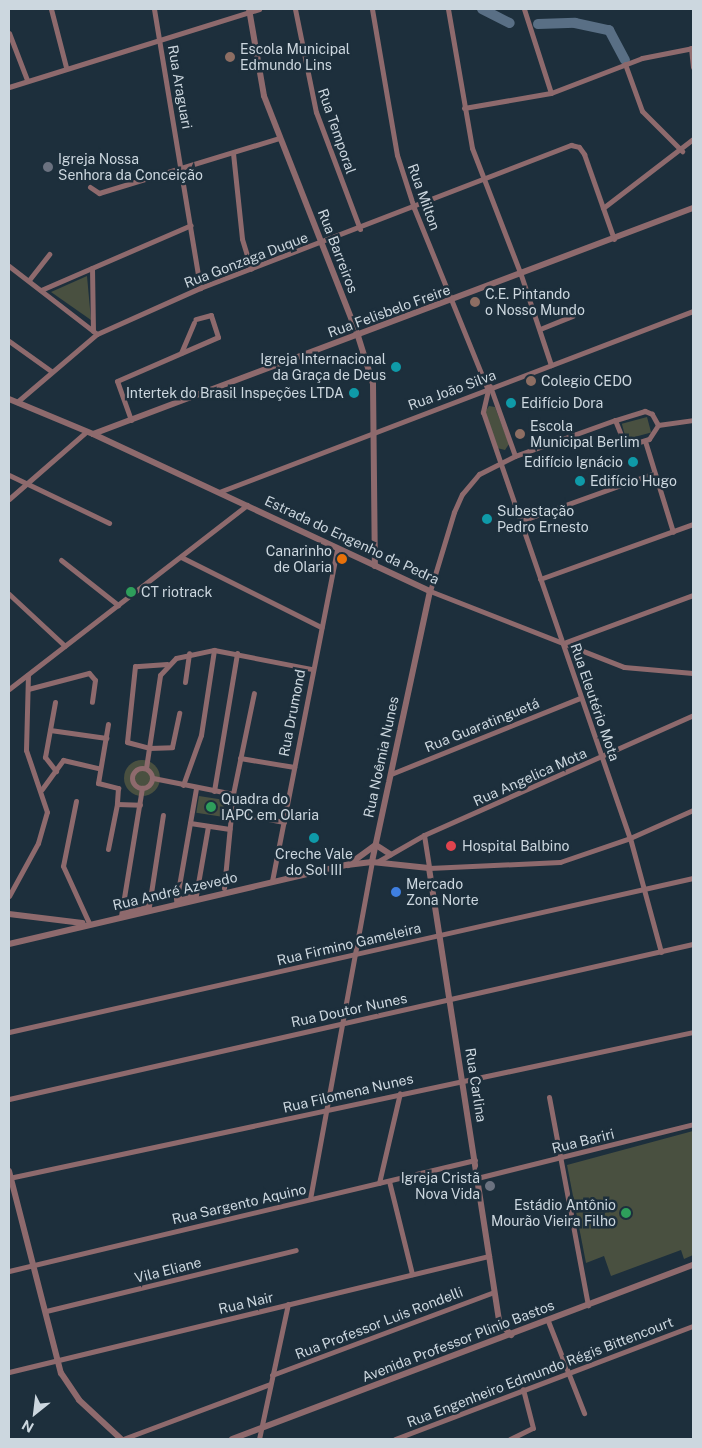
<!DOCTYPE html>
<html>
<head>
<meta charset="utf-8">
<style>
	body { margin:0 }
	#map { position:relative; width:702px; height:1448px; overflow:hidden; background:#1d2f3c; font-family:"Public Sans",sans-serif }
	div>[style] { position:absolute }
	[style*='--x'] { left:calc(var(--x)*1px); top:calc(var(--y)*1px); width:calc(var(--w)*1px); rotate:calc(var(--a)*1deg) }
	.green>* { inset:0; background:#495040; transform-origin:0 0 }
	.round { border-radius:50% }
	.river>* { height:10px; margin:-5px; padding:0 5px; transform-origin:5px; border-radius:5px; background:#596f85 }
	.minor>* { height:5px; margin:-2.5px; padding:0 2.5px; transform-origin:2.5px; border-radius:2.5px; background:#8e6a6d }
	.minor>.ring { margin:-2.5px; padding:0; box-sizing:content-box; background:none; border:5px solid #8e6a6d; border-radius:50% }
	.tertiary>* { height:6px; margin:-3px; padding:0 3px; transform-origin:3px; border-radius:3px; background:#8e6a6d }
	.dots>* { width:14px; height:14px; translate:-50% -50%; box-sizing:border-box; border:2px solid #1d2f3c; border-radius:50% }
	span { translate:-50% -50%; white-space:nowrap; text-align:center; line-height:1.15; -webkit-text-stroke:5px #1d2f3c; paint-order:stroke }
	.poi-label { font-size:14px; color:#ccd7df }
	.left { translate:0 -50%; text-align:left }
	.right { translate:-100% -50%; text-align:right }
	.street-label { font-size:14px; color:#ccd7df }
	.frame { position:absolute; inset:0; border:10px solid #ccd7df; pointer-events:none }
	.north { position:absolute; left:10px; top:1388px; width:50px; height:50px; -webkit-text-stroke:4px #1d2f3c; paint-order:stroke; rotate:209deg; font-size:14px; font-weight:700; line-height:20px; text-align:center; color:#ccd7df }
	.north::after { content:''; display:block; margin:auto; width:18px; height:22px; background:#ccd7df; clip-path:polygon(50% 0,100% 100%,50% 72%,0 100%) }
</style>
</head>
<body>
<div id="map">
	<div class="green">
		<div style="clip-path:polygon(87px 276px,91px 320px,51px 292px)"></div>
		<div style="clip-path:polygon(489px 406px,495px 407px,509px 444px,505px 450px,497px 448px,485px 412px)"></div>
		<div style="left:647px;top:417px;width:16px;height:26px;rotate:75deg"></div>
		<div class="round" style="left:124px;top:760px;width:36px;height:36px"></div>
		<div style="left:199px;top:796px;width:26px;height:17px;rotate:9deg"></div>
		<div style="clip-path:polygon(693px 1131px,693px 1255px,684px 1259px,681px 1250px,611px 1276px,604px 1256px,586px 1263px,567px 1165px)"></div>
	</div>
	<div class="river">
		<div style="--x:482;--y:9;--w:31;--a:27"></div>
		<div style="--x:538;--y:24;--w:37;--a:-2"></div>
		<div style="--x:575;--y:23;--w:35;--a:12"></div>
		<div style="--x:609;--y:30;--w:34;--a:62"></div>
	</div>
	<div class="minor">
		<div style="--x:51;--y:9;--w:60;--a:75.5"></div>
		<div style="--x:154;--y:9;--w:283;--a:80.6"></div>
		<div style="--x:295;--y:9;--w:105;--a:78.5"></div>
		<div style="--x:316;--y:112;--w:125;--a:69.4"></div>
		<div style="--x:372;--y:9;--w:148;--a:80.3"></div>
		<div style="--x:397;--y:155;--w:56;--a:72.2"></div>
		<div style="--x:414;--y:208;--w:196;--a:67.9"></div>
		<div style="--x:488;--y:390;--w:23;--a:103"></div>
		<div style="--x:483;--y:412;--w:451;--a:71"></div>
		<div style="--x:630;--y:838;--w:118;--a:74.8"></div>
		<div style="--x:448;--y:9;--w:141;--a:80.2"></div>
		<div style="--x:472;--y:148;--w:136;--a:68.9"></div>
		<div style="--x:521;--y:275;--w:95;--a:71.6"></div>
		<div style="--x:524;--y:9;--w:88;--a:72.2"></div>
		<div style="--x:9;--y:33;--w:50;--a:69"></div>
		<div style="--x:691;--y:48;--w:19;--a:84"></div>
		<div style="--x:625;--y:64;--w:50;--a:70.1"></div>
		<div style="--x:642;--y:111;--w:57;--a:45"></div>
		<div style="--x:9;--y:87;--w:262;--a:-17.3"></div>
		<div style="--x:464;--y:108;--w:88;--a:-9.8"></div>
		<div style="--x:551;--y:93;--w:97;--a:-21"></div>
		<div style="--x:642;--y:58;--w:52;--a:-11.1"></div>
		<div style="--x:233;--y:153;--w:86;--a:84"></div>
		<div style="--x:242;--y:239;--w:31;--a:73"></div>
		<div style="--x:90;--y:187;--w:11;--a:34"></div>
		<div style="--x:99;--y:193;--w:188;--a:-17"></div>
		<div style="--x:603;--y:208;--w:113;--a:-37.5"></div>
		<div style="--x:9;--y:266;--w:111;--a:37.7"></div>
		<div style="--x:92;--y:268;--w:63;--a:89.1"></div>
		<div style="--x:29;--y:280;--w:33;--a:-52"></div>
		<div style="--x:41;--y:290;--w:163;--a:-23.4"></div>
		<div style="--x:540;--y:329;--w:35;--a:-22"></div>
		<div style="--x:9;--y:341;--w:52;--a:35.5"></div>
		<div style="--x:181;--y:353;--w:33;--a:-67"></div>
		<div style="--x:490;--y:386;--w:74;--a:70.3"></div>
		<div style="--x:17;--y:402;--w:105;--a:-40.4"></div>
		<div style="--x:97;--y:334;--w:113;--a:-24.1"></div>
		<div style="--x:200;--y:288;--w:398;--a:-21.1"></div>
		<div style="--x:571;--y:145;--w:8;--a:14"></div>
		<div style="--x:579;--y:147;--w:9;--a:54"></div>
		<div style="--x:584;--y:154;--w:90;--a:70.6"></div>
		<div style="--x:131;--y:420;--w:41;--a:-109.7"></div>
		<div style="--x:117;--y:381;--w:110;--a:-23.5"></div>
		<div style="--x:218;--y:337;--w:23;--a:-108"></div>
		<div style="--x:211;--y:315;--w:16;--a:165"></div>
		<div style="--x:615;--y:420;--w:22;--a:68"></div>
		<div style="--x:623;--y:440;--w:9;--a:36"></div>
		<div style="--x:630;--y:445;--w:20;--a:-18"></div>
		<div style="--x:649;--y:439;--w:17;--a:-57"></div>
		<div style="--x:658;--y:425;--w:13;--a:-119"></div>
		<div style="--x:652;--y:414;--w:8;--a:-157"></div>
		<div style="--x:645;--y:411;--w:31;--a:163"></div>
		<div style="--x:615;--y:420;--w:106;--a:160.2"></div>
		<div style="--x:515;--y:456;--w:40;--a:153.4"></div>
		<div style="--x:479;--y:474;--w:26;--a:130"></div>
		<div style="--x:462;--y:494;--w:20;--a:114"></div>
		<div style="--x:454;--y:512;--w:83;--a:106.9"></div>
		<div style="--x:430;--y:591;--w:208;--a:21.4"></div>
		<div style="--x:624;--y:667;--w:69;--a:5"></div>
		<div style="--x:658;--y:425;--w:35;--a:-8"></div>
		<div style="--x:645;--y:441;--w:95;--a:72.9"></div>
		<div style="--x:9;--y:475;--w:111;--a:25.6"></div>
		<div style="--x:219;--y:492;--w:507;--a:-20.9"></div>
		<div style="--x:9;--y:499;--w:103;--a:-41.1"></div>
		<div style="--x:521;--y:521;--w:141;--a:-19.8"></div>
		<div style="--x:181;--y:557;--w:157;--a:26.6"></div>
		<div style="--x:61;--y:560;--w:73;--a:38.3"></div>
		<div style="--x:540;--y:579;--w:163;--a:-19.8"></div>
		<div style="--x:9;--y:594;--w:76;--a:42.9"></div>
		<div style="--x:566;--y:642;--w:135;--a:-20.3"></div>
		<div style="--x:167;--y:664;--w:32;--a:176"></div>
		<div style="--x:135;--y:666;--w:76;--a:96"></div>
		<div style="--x:127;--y:742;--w:23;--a:15"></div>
		<div style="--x:149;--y:748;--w:23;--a:-2"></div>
		<div style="--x:172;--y:747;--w:35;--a:-78"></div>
		<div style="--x:185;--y:682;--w:29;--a:-82"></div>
		<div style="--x:9;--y:689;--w:301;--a:-37.7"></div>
		<div style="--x:28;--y:689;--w:63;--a:-14.7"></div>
		<div style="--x:89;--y:673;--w:9;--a:49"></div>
		<div style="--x:95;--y:680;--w:22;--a:98"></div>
		<div style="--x:55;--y:702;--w:56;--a:100.3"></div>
		<div style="--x:45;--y:757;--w:18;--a:52"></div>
		<div style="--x:108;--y:724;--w:60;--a:99.6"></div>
		<div style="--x:98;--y:783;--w:21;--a:14"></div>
		<div style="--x:118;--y:788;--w:16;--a:94"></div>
		<div style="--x:50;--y:730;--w:57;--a:8.1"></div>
		<div style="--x:240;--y:758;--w:55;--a:9.5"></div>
		<div class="ring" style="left:132px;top:768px;width:15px;height:15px"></div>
		<div style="--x:146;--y:768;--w:94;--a:-81.4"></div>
		<div style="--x:160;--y:675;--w:23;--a:-47"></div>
		<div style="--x:176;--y:658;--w:39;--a:-12"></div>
		<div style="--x:214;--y:650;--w:100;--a:11"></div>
		<div style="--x:391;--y:774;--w:204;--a:-21.9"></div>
		<div style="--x:153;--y:778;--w:82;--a:11.3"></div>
		<div style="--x:183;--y:785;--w:53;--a:-70.2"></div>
		<div style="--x:201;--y:735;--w:86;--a:-81.3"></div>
		<div style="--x:42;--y:789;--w:36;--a:-54"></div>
		<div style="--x:63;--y:760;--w:36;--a:13"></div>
		<div style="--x:214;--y:791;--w:140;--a:-80.5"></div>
		<div style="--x:76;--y:801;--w:66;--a:101.3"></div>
		<div style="--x:63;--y:866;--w:63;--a:65.5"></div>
		<div style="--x:231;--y:812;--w:54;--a:10.7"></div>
		<div style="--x:190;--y:823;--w:40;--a:8.5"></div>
		<div style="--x:424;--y:835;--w:33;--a:81"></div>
		<div style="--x:429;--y:868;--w:131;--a:-2.6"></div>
		<div style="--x:560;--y:862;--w:74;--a:-18.9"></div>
		<div style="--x:630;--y:838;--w:69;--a:-24"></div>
		<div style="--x:108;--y:849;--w:46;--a:-78.7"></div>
		<div style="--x:117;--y:804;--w:23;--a:2"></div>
		<div style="--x:377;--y:862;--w:54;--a:-29.9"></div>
		<div style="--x:424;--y:835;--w:295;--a:-24"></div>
		<div style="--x:272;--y:881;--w:338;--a:-78.9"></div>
		<div style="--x:224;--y:888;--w:94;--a:-84.5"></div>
		<div style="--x:233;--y:794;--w:103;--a:-78.3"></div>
		<div style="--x:9;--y:896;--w:60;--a:-61.3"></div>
		<div style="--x:38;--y:843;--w:32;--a:-74"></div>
		<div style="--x:47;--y:812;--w:65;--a:-108.7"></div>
		<div style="--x:26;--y:750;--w:75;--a:-88.5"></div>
		<div style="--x:176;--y:899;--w:20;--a:-11"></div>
		<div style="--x:196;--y:895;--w:70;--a:-80.1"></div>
		<div style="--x:176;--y:903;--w:117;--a:-80.1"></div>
		<div style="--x:122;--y:913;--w:28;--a:-15"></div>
		<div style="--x:149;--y:906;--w:92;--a:-81.3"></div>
		<div style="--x:121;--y:916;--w:130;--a:-80.7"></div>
		<div style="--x:9;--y:1032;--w:701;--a:-12.69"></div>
		<div style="--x:549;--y:1097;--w:212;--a:79.4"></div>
		<div style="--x:9;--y:1099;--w:701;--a:-12.77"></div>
		<div style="--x:9;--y:1178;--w:699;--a:-12.05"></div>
		<div style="--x:477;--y:1178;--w:223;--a:-14"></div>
		<div style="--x:389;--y:1181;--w:96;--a:76.1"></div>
		<div style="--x:379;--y:1183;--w:92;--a:-76.9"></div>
		<div style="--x:310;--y:1199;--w:343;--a:-79.6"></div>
		<div style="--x:9;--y:1271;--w:479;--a:-13.4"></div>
		<div style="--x:46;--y:1311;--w:257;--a:-13.7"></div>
		<div style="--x:548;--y:1321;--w:99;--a:68.6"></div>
		<div style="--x:9;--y:1372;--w:494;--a:-13.6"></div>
		<div style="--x:272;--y:1375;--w:237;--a:-20.5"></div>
		<div style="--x:123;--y:1439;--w:157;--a:-20.5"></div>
		<div style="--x:259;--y:1439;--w:138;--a:-77.9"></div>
		<div style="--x:395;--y:1439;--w:319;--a:-20.8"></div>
		<div style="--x:510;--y:1439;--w:25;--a:-26"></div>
		<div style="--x:533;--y:1428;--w:40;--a:-104.4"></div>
	</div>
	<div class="tertiary">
		<div style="--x:249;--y:9;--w:88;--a:80.2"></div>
		<div style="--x:264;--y:96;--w:258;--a:68.6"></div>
		<div style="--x:358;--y:336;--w:50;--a:72.6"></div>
		<div style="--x:373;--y:384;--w:182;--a:89.4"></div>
		<div style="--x:9;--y:399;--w:91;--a:22.6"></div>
		<div style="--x:93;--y:434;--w:372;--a:25"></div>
		<div style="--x:430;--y:591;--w:277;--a:102.1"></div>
		<div style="--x:93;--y:434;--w:641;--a:-20.64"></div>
		<div style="--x:376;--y:845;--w:17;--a:33"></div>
		<div style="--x:348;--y:865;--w:34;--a:-36"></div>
		<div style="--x:9;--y:914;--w:74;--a:7"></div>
		<div style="--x:9;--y:944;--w:347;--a:-13.2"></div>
		<div style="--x:347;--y:865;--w:25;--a:-7"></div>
		<div style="--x:372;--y:862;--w:57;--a:6"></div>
		<div style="--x:429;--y:868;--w:459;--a:81.2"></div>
		<div style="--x:499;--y:1322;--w:18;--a:47"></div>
		<div style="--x:9;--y:1171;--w:209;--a:75.6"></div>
		<div style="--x:61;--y:1373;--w:32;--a:56"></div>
		<div style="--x:79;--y:1400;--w:57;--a:42.9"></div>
		<div style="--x:232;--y:1439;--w:493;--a:-20.7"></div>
	</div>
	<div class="dots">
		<div style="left:230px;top:57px;background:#8d6e63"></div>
		<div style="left:48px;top:167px;background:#6b7280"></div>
		<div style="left:475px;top:302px;background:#8d6e63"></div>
		<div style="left:396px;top:367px;background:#0f9aa8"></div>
		<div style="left:531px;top:381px;background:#8d6e63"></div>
		<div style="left:354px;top:393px;background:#0f9aa8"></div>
		<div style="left:511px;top:403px;background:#0f9aa8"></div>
		<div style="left:520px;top:434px;background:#8d6e63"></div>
		<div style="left:633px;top:462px;background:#0f9aa8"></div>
		<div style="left:580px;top:481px;background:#0f9aa8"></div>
		<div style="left:487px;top:519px;background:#0f9aa8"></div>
		<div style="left:342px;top:559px;background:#e8710a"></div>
		<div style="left:131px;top:592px;background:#2e9e5b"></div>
		<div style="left:211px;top:807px;background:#2e9e5b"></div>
		<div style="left:314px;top:838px;background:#0f9aa8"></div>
		<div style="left:451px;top:846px;background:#e0444e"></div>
		<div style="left:396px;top:892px;background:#3f7fe0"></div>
		<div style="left:490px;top:1186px;background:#6b7280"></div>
		<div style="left:626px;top:1213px;background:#2e9e5b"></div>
	</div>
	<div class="poi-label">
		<span class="left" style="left:240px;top:57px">Escola Municipal<br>Edmundo Lins</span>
		<span class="left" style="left:58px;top:167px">Igreja Nossa<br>Senhora da Conceição</span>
		<span class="left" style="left:485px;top:302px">C.E. Pintando<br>o Nosso Mundo</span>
		<span class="right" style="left:386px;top:367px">Igreja Internacional<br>da Graça de Deus</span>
		<span class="left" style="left:541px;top:381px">Colegio CEDO</span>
		<span class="right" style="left:344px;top:393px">Intertek do Brasil Inspeções LTDA</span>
		<span class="left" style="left:521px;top:403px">Edifício Dora</span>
		<span class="left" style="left:530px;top:434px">Escola<br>Municipal Berlim</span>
		<span class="right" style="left:623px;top:462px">Edifício Ignácio</span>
		<span class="left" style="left:590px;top:481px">Edifício Hugo</span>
		<span class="left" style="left:497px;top:519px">Subestação<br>Pedro Ernesto</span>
		<span class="right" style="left:332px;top:559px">Canarinho<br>de Olaria</span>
		<span class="left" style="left:141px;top:592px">CT riotrack</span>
		<span class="left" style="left:221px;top:807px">Quadra do<br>IAPC em Olaria</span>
		<span class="left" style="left:462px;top:846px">Hospital Balbino</span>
		<span style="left:314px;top:862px">Creche Vale<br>do Sol III</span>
		<span class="left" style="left:406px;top:892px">Mercado<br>Zona Norte</span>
		<span class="right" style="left:480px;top:1186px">Igreja Cristã<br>Nova Vida</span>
		<span class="right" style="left:616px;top:1213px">Estádio Antônio<br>Mourão Vieira Filho</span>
	</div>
	<div class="street-label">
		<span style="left:180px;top:87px;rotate:80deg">Rua Araguari</span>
		<span style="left:337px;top:131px;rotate:71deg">Rua Temporal</span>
		<span style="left:424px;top:197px;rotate:70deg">Rua Milton</span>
		<span style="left:338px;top:251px;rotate:69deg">Rua Barreiros</span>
		<span style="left:246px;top:260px;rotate:-21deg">Rua Gonzaga Duque</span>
		<span style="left:389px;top:311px;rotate:-20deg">Rua Felisbelo Freire</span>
		<span style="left:452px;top:390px;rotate:-20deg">Rua João Silva</span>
		<span style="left:352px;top:540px;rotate:25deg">Estrada do Engenho da Pedra</span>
		<span style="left:595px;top:702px;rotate:71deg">Rua Eleutério Mota</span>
		<span style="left:292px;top:713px;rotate:-79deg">Rua Drumond</span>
		<span style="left:482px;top:725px;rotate:-22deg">Rua Guaratinguetá</span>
		<span style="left:381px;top:757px;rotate:-78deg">Rua Noêmia Nunes</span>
		<span style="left:530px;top:777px;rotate:-24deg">Rua Angelica Mota</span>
		<span style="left:175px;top:891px;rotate:-13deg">Rua André Azevedo</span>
		<span style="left:349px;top:944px;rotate:-13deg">Rua Firmino Gameleira</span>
		<span style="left:349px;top:1010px;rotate:-12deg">Rua Doutor Nunes</span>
		<span style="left:476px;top:1085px;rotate:81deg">Rua Carlina</span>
		<span style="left:348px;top:1093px;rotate:-13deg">Rua Filomena Nunes</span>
		<span style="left:583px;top:1141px;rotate:-14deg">Rua Bariri</span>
		<span style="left:239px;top:1204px;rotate:-13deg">Rua Sargento Aquino</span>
		<span style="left:168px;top:1270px;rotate:-14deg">Vila Eliane</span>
		<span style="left:246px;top:1303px;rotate:-13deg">Rua Nair</span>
		<span style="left:379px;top:1323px;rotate:-21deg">Rua Professor Luis Rondelli</span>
		<span style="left:458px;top:1341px;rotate:-21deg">Avenida Professor Plinio Bastos</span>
		<span style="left:540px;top:1372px;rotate:-21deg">Rua Engenheiro Edmundo Régis Bittencourt</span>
	</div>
	<div class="frame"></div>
	<div class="north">N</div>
</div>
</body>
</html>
